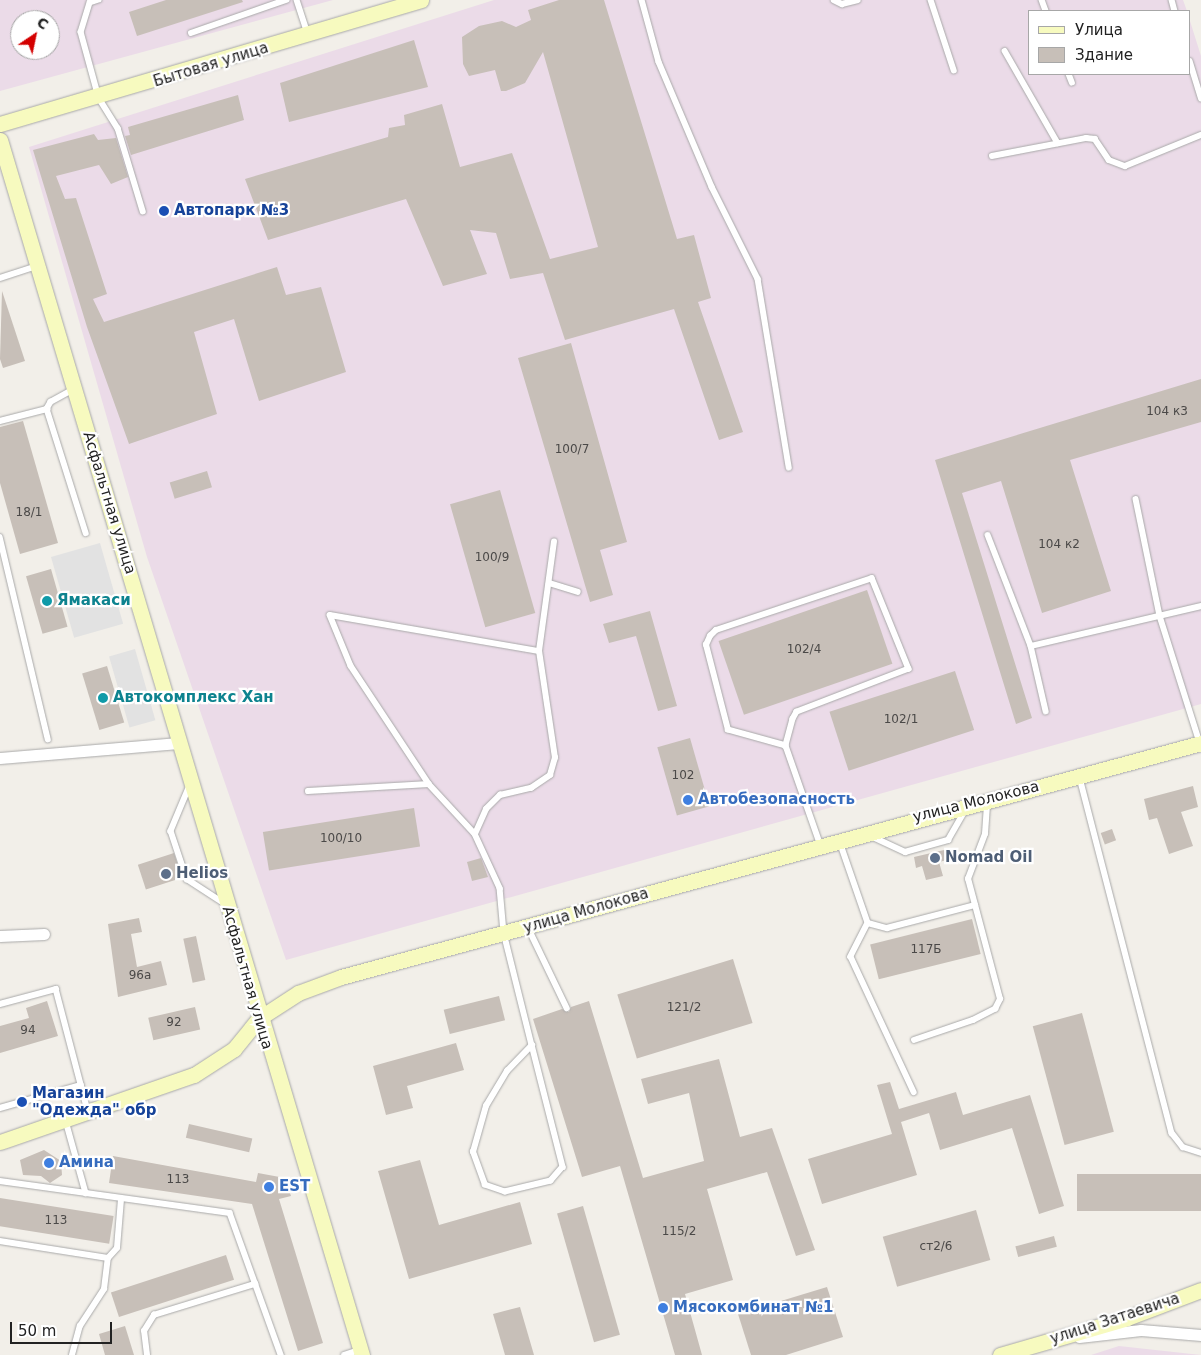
<!DOCTYPE html>
<html>
<head>
<meta charset="utf-8">
<style>
	body { margin:0 }
	#map { position:relative; width:1201px; height:1355px; overflow:hidden; background:#f2efe9; font-family:"DejaVu Sans",sans-serif }
	div>[style] { position:absolute }
	[style*='--x'] { left:calc(var(--x)*1px); top:calc(var(--y)*1px); width:calc(var(--w)*1px); rotate:calc(var(--a)*1deg) }
	.industrial>* { inset:0; background:#ebdbe8 }
	.parking>* { inset:0; background:#e2e2e2; transform-origin:0 0 }
	.building>* { inset:0; background:#c7bfb8; transform-origin:0 0 }
	.roads { filter:drop-shadow(0 0 1px #a9a9a9) drop-shadow(0 0 1px #a9a9a9) }
	.lane>* { height:5.5px; margin:-2.75px; padding:0 2.75px; transform-origin:2.75px; border-radius:2.75px; background:#fff }
	.street>* { height:11px; margin:-5.5px; padding:0 5.5px; transform-origin:5.5px; border-radius:5.5px; background:#fff }
	.secondary>* { height:15px; margin:-7.5px; padding:0 7.5px; transform-origin:7.5px; border-radius:7.5px; background:#f7fabf }
	.dots>* { width:14px; height:14px; translate:-50% -50%; box-sizing:border-box; border:2px solid #fff; border-radius:50% }
	span { translate:-50% -50%; white-space:nowrap; text-align:center; line-height:1.15; -webkit-text-stroke:4.5px #fff; paint-order:stroke }
	.number-label { font-size:12px; color:#4b4948 }
	.number-label span { -webkit-text-stroke-width:0 }
	.street-label { font-size:15px; color:#222 }
	.transit-label { font-size:15px; color:#164399; font-weight:700 }
	.left { translate:0 -50%; text-align:left }
	.culture-label { font-size:15px; color:#0d838f; font-weight:700 }
	.shop-label { font-size:15px; color:#366cbe; font-weight:700 }
	.service-label { font-size:15px; color:#4e5e75; font-weight:700 }
	.legend { position:absolute; left:1028px; top:10px; width:162px; height:65px; box-sizing:border-box; background:#fff; border:1px solid #a7a7a7; margin:0; padding:6px 9px; list-style:none; font-size:15px; color:#222 }
	.legend li { display:flex; align-items:center; gap:10px; height:25px }
	.legend b { width:25px; border:1px solid #a7a7a7 }
	.north { position:absolute; left:10px; top:10px; width:50px; height:50px; box-sizing:border-box; background:#fff; border:1px solid #a7a7a7; border-radius:50%; rotate:34deg; font-size:14px; font-weight:700; line-height:20px; text-align:center; color:#222 }
	.north::after { content:''; display:block; margin:auto; width:18px; height:22px; background:#d40000; clip-path:polygon(50% 0,100% 100%,50% 72%,0 100%) }
	.scale { position:absolute; left:10px; top:1322px; width:102px; height:22px; box-sizing:border-box; border:2px solid #222; border-top:0; padding-left:6px; font-size:15px; line-height:18px; white-space:nowrap; color:#222; -webkit-text-stroke:4px #fff; paint-order:stroke }
</style>
</head>
<body>
<div id="map">
	<div class="industrial">
		<div style="clip-path:polygon(evenodd,0 0,333px 0,0 91px,0 0,20px 20px,50px 20px,50px 50px,20px 50px,20px 20px)"></div>
		<div style="clip-path:polygon(494px 0,1183px 0,1187px 11px,1030px 11px,1030px 74px,1190px 74px,1190px 21px,1201px 56px,1201px 704px,286px 960px,147px 557px,29px 147px)"></div>
		<div style="clip-path:polygon(1119px 1346px,1201px 1355px,1091px 1355px)"></div>
	</div>
	<div class="parking">
		<div style="left:100px;top:543px;width:84px;height:51px;rotate:74deg"></div>
		<div style="left:135px;top:649px;width:74px;height:27px;rotate:74deg"></div>
	</div>
	<div class="building">
		<div style="clip-path:polygon(166px 0,242px 0,243px 2px,137px 36px,129px 12px)"></div>
		<div style="clip-path:polygon(559px 0,604px 0,677px 239px,694px 235px,711px 298px,698px 302px,743px 432px,719px 440px,674px 309px,565px 340px,543px 273px,510px 279px,496px 233px,470px 230px,487px 274px,443px 286px,406px 199px,268px 240px,245px 179px,388px 137px,389px 128px,405px 125px,404px 115px,442px 104px,460px 167px,512px 153px,550px 259px,598px 247px,543px 52px,525px 83px,506px 91px,501px 91px,495px 70px,469px 76px,463px 64px,462px 37px,479px 26px,502px 21px,516px 27px,531px 20px,528px 10px)"></div>
		<div style="clip-path:polygon(414px 40px,428px 87px,289px 122px,280px 83px)"></div>
		<div style="clip-path:polygon(238px 95px,244px 120px,131px 155px,125px 136px,130px 135px,128px 127px)"></div>
		<div style="clip-path:polygon(94px 134px,98px 140px,116px 138px,128px 177px,111px 184px,99px 165px,56px 176px,65px 199px,76px 198px,107px 294px,93px 299px,104px 322px,277px 267px,286px 295px,321px 287px,346px 372px,259px 401px,234px 319px,194px 332px,217px 414px,129px 444px,87px 327px,33px 150px)"></div>
		<div style="clip-path:polygon(2px 291px,25px 361px,3px 368px,0 359px)"></div>
		<div style="clip-path:polygon(571px 343px,627px 542px,600px 550px,613px 595px,590px 602px,518px 358px)"></div>
		<div style="clip-path:polygon(1201px 379px,1201px 422px,1070px 460px,1111px 591px,1042px 613px,1001px 481px,962px 493px,1032px 718px,1016px 724px,935px 460px)"></div>
		<div style="clip-path:polygon(23px 421px,58px 543px,20px 554px,0 483px,0 427px)"></div>
		<div style="left:207px;top:471px;width:17px;height:39px;rotate:73deg"></div>
		<div style="left:500px;top:490px;width:128px;height:52px;rotate:74deg"></div>
		<div style="left:51px;top:569px;width:60px;height:26px;rotate:74deg"></div>
		<div style="left:867px;top:590px;width:78px;height:157px;rotate:71deg"></div>
		<div style="clip-path:polygon(650px 611px,677px 706px,658px 711px,636px 636px,609px 643px,603px 624px)"></div>
		<div style="left:107px;top:666px;width:59px;height:26px;rotate:73deg"></div>
		<div style="left:955px;top:671px;width:62px;height:132px;rotate:72deg"></div>
		<div style="left:690px;top:738px;width:71px;height:34px;rotate:74deg"></div>
		<div style="clip-path:polygon(1193px 786px,1198px 807px,1181px 812px,1193px 846px,1169px 854px,1157px 818px,1149px 820px,1144px 799px)"></div>
		<div style="left:414px;top:808px;width:39px;height:153px;rotate:81deg"></div>
		<div style="left:1112px;top:829px;width:12px;height:12px;rotate:70deg"></div>
		<div style="clip-path:polygon(944px 850px,947px 860px,939px 862px,943px 876px,926px 880px,922px 866px,916px 868px,914px 857px)"></div>
		<div style="left:174px;top:853px;width:26px;height:38px;rotate:72deg"></div>
		<div style="clip-path:polygon(481px 858px,488px 877px,472px 881px,467px 862px)"></div>
		<div style="clip-path:polygon(139px 918px,142px 932px,131px 934px,137px 967px,161px 961px,167px 985px,118px 997px,108px 924px)"></div>
		<div style="left:972px;top:919px;width:36px;height:105px;rotate:76deg"></div>
		<div style="left:196px;top:936px;width:45px;height:13px;rotate:78deg"></div>
		<div style="left:733px;top:959px;width:67px;height:121px;rotate:73deg"></div>
		<div style="left:499px;top:996px;width:25px;height:57px;rotate:76deg"></div>
		<div style="clip-path:polygon(47px 1001px,58px 1036px,0 1053px,0 1026px,29px 1018px,26px 1008px)"></div>
		<div style="clip-path:polygon(589px 1001px,643px 1178px,704px 1161px,689px 1093px,648px 1104px,641px 1079px,719px 1059px,740px 1137px,772px 1128px,815px 1250px,796px 1256px,767px 1172px,707px 1189px,733px 1280px,685px 1294px,702px 1355px,675px 1355px,620px 1166px,582px 1177px,533px 1019px,562px 1009px,569px 1012px,571px 1007px)"></div>
		<div style="left:195px;top:1007px;width:23px;height:48px;rotate:77deg"></div>
		<div style="left:1082px;top:1013px;width:123px;height:51px;rotate:75deg"></div>
		<div style="clip-path:polygon(456px 1043px,464px 1070px,407px 1086px,413px 1108px,386px 1115px,373px 1066px)"></div>
		<div style="clip-path:polygon(890px 1082px,899px 1109px,956px 1092px,963px 1115px,1030px 1095px,1064px 1206px,1039px 1214px,1012px 1128px,940px 1150px,929px 1113px,901px 1122px,917px 1175px,822px 1204px,808px 1159px,892px 1134px,877px 1085px)"></div>
		<div style="left:189px;top:1124px;width:65px;height:14px;rotate:13deg"></div>
		<div style="clip-path:polygon(44px 1150px,61px 1161px,62px 1175px,50px 1183px,41px 1176px,23px 1175px,20px 1160px)"></div>
		<div style="clip-path:polygon(113px 1156px,256px 1182px,258px 1173px,285px 1178px,291px 1196px,279px 1199px,323px 1343px,298px 1351px,252px 1204px,109px 1183px)"></div>
		<div style="clip-path:polygon(420px 1160px,439px 1225px,520px 1202px,532px 1244px,409px 1279px,378px 1171px)"></div>
		<div style="left:1201px;top:1174px;width:37px;height:124px;rotate:90deg"></div>
		<div style="left:0;top:1198px;width:115px;height:28px;rotate:9deg"></div>
		<div style="left:583px;top:1206px;width:134px;height:27px;rotate:74deg"></div>
		<div style="left:976px;top:1210px;width:52px;height:97px;rotate:74deg"></div>
		<div style="left:1054px;top:1236px;width:11px;height:40px;rotate:75deg"></div>
		<div style="left:226px;top:1255px;width:26px;height:121px;rotate:72deg"></div>
		<div style="clip-path:polygon(827px 1287px,843px 1337px,786px 1355px,751px 1355px,738px 1314px)"></div>
		<div style="clip-path:polygon(520px 1307px,534px 1355px,505px 1355px,493px 1314px)"></div>
		<div style="clip-path:polygon(125px 1326px,134px 1355px,105px 1355px,99px 1334px)"></div>
	</div>
	<div class="roads">
		<div class="lane">
			<div style="--x:99;--y:0;--w:9;--a:162"></div>
			<div style="--x:90;--y:3;--w:30;--a:107"></div>
			<div style="--x:81;--y:32;--w:68;--a:74.7"></div>
			<div style="--x:99;--y:98;--w:36;--a:58"></div>
			<div style="--x:118;--y:128;--w:87;--a:73.2"></div>
			<div style="--x:297;--y:0;--w:35;--a:72"></div>
			<div style="--x:642;--y:0;--w:64;--a:74.7"></div>
			<div style="--x:659;--y:62;--w:136;--a:67"></div>
			<div style="--x:712;--y:187;--w:103;--a:63.4"></div>
			<div style="--x:758;--y:279;--w:191;--a:80.6"></div>
			<div style="--x:834;--y:0;--w:9;--a:27"></div>
			<div style="--x:842;--y:4;--w:16;--a:-14"></div>
			<div style="--x:931;--y:0;--w:74;--a:71.8"></div>
			<div style="--x:1042;--y:0;--w:12;--a:70"></div>
			<div style="--x:1172;--y:0;--w:11;--a:75"></div>
			<div style="--x:191;--y:33;--w:101;--a:-19.2"></div>
			<div style="--x:1005;--y:51;--w:106;--a:60.1"></div>
			<div style="--x:1190;--y:61;--w:39;--a:73"></div>
			<div style="--x:1069;--y:74;--w:9;--a:69"></div>
			<div style="--x:992;--y:156;--w:96;--a:-10.8"></div>
			<div style="--x:1086;--y:138;--w:9;--a:6"></div>
			<div style="--x:1095;--y:139;--w:25;--a:56"></div>
			<div style="--x:1109;--y:160;--w:17;--a:21"></div>
			<div style="--x:1125;--y:166;--w:82;--a:-22.2"></div>
			<div style="--x:0;--y:278;--w:38;--a:-18"></div>
			<div style="--x:73;--y:390;--w:25;--a:151"></div>
			<div style="--x:51;--y:402;--w:8;--a:120"></div>
			<div style="--x:47;--y:409;--w:130;--a:72.5"></div>
			<div style="--x:0;--y:421;--w:49;--a:-14.3"></div>
			<div style="--x:1136;--y:499;--w:119;--a:78.4"></div>
			<div style="--x:1160;--y:616;--w:133;--a:72.5"></div>
			<div style="--x:988;--y:535;--w:119;--a:68.8"></div>
			<div style="--x:1031;--y:646;--w:175;--a:-13.2"></div>
			<div style="--x:0;--y:537;--w:208;--a:76.6"></div>
			<div style="--x:549;--y:583;--w:30;--a:17"></div>
			<div style="--x:330;--y:615;--w:212;--a:9.8"></div>
			<div style="--x:539;--y:651;--w:110;--a:-82.2"></div>
			<div style="--x:330;--y:615;--w:55;--a:67.6"></div>
			<div style="--x:351;--y:666;--w:141;--a:56.5"></div>
			<div style="--x:1031;--y:646;--w:67;--a:77"></div>
			<div style="--x:786;--y:746;--w:60;--a:-164.6"></div>
			<div style="--x:728;--y:730;--w:88;--a:-104.5"></div>
			<div style="--x:706;--y:645;--w:10;--a:-66"></div>
			<div style="--x:710;--y:636;--w:8;--a:-45"></div>
			<div style="--x:716;--y:630;--w:164;--a:-18.4"></div>
			<div style="--x:872;--y:578;--w:98;--a:67.9"></div>
			<div style="--x:909;--y:669;--w:120;--a:159"></div>
			<div style="--x:797;--y:712;--w:8;--a:120"></div>
			<div style="--x:793;--y:719;--w:28;--a:105"></div>
			<div style="--x:786;--y:746;--w:103;--a:70.7"></div>
			<div style="--x:1080;--y:778;--w:367;--a:75.5"></div>
			<div style="--x:1172;--y:1133;--w:18;--a:52"></div>
			<div style="--x:1183;--y:1147;--w:19;--a:18"></div>
			<div style="--x:189;--y:788;--w:47;--a:112.7"></div>
			<div style="--x:171;--y:831;--w:51;--a:71.6"></div>
			<div style="--x:187;--y:879;--w:44;--a:33"></div>
			<div style="--x:308;--y:791;--w:121;--a:-3.3"></div>
			<div style="--x:429;--y:784;--w:68;--a:47.4"></div>
			<div style="--x:475;--y:834;--w:60;--a:65.2"></div>
			<div style="--x:500;--y:888;--w:45;--a:84.9"></div>
			<div style="--x:504;--y:933;--w:115;--a:76"></div>
			<div style="--x:532;--y:1045;--w:126;--a:75.7"></div>
			<div style="--x:563;--y:1167;--w:18;--a:131"></div>
			<div style="--x:551;--y:1181;--w:47;--a:166.6"></div>
			<div style="--x:505;--y:1192;--w:21;--a:-161"></div>
			<div style="--x:485;--y:1185;--w:35;--a:-110"></div>
			<div style="--x:473;--y:1152;--w:48;--a:-74.2"></div>
			<div style="--x:486;--y:1106;--w:41;--a:-59"></div>
			<div style="--x:507;--y:1071;--w:36;--a:-46"></div>
			<div style="--x:475;--y:834;--w:27;--a:-66"></div>
			<div style="--x:486;--y:809;--w:20;--a:-45"></div>
			<div style="--x:500;--y:795;--w:32;--a:-13"></div>
			<div style="--x:531;--y:788;--w:23;--a:-34"></div>
			<div style="--x:550;--y:775;--w:18;--a:-74"></div>
			<div style="--x:555;--y:758;--w:108;--a:-98.5"></div>
			<div style="--x:871;--y:836;--w:38;--a:25"></div>
			<div style="--x:905;--y:852;--w:45;--a:-15.6"></div>
			<div style="--x:948;--y:840;--w:36;--a:-60"></div>
			<div style="--x:840;--y:842;--w:86;--a:70.9"></div>
			<div style="--x:868;--y:923;--w:38;--a:117"></div>
			<div style="--x:851;--y:957;--w:149;--a:65"></div>
			<div style="--x:868;--y:923;--w:20;--a:15"></div>
			<div style="--x:887;--y:928;--w:91;--a:-14.6"></div>
			<div style="--x:528;--y:927;--w:90;--a:64.3"></div>
			<div style="--x:0;--y:1004;--w:58;--a:-15"></div>
			<div style="--x:56;--y:989;--w:126;--a:75.3"></div>
			<div style="--x:914;--y:1040;--w:62;--a:-18.7"></div>
			<div style="--x:973;--y:1020;--w:25;--a:-27"></div>
			<div style="--x:995;--y:1009;--w:11;--a:-63"></div>
			<div style="--x:1000;--y:999;--w:124;--a:-104.9"></div>
			<div style="--x:968;--y:879;--w:48;--a:-69.3"></div>
			<div style="--x:985;--y:834;--w:31;--a:-86"></div>
			<div style="--x:0;--y:1108;--w:84;--a:-15.9"></div>
			<div style="--x:66;--y:1121;--w:75;--a:74.5"></div>
			<div style="--x:86;--y:1193;--w:145;--a:7.9"></div>
			<div style="--x:230;--y:1213;--w:151;--a:70.2"></div>
			<div style="--x:0;--y:1181;--w:87;--a:7.9"></div>
			<div style="--x:0;--y:1241;--w:109;--a:8.9"></div>
			<div style="--x:108;--y:1258;--w:13;--a:-48"></div>
			<div style="--x:117;--y:1248;--w:49;--a:-85.3"></div>
			<div style="--x:72;--y:1355;--w:30;--a:-75"></div>
			<div style="--x:80;--y:1326;--w:44;--a:-57"></div>
			<div style="--x:104;--y:1289;--w:31;--a:-83"></div>
			<div style="--x:147;--y:1355;--w:24;--a:-97"></div>
			<div style="--x:144;--y:1331;--w:19;--a:-58"></div>
			<div style="--x:154;--y:1315;--w:106;--a:-17.1"></div>
			<div style="--x:344;--y:1355;--w:16;--a:-18"></div>
		</div>
		<div class="street">
			<div style="--x:0;--y:758;--w:179;--a:-4.8"></div>
			<div style="--x:0;--y:936;--w:44;--a:-2.6"></div>
			<div style="--x:1079;--y:1337;--w:62;--a:-6.4"></div>
			<div style="--x:1141;--y:1330;--w:60;--a:4.8"></div>
		</div>
		<div class="secondary">
			<div style="--x:0;--y:124;--w:439;--a:-16.4"></div>
			<div style="--x:0;--y:140;--w:1268;--a:73.41"></div>
			<div style="--x:0;--y:1142;--w:205;--a:-19.1"></div>
			<div style="--x:194;--y:1075;--w:48;--a:-33"></div>
			<div style="--x:234;--y:1049;--w:38;--a:-51"></div>
			<div style="--x:258;--y:1019;--w:48;--a:-33"></div>
			<div style="--x:298;--y:993;--w:46;--a:-20.4"></div>
			<div style="--x:341;--y:977;--w:891;--a:-15.22"></div>
			<div style="--x:1000;--y:1355;--w:132;--a:-16.2"></div>
			<div style="--x:1127;--y:1318;--w:79;--a:-20.7"></div>
		</div>
	</div>
	<div class="dots">
		<div style="left:164px;top:211px;background:#1a4fb4"></div>
		<div style="left:47px;top:601px;background:#0f9aa8"></div>
		<div style="left:103px;top:698px;background:#0f9aa8"></div>
		<div style="left:688px;top:800px;background:#3f7fe0"></div>
		<div style="left:935px;top:858px;background:#5c6f8a"></div>
		<div style="left:166px;top:874px;background:#5c6f8a"></div>
		<div style="left:22px;top:1102px;background:#1a4fb4"></div>
		<div style="left:49px;top:1163px;background:#3f7fe0"></div>
		<div style="left:269px;top:1187px;background:#3f7fe0"></div>
		<div style="left:663px;top:1308px;background:#3f7fe0"></div>
	</div>
	<div class="number-label">
		<span style="left:1167px;top:412px">104 к3</span>
		<span style="left:572px;top:450px">100/7</span>
		<span style="left:29px;top:513px">18/1</span>
		<span style="left:1059px;top:545px">104 к2</span>
		<span style="left:492px;top:558px">100/9</span>
		<span style="left:804px;top:650px">102/4</span>
		<span style="left:901px;top:720px">102/1</span>
		<span style="left:683px;top:776px">102</span>
		<span style="left:341px;top:839px">100/10</span>
		<span style="left:926px;top:950px">117Б</span>
		<span style="left:140px;top:976px">96а</span>
		<span style="left:684px;top:1008px">121/2</span>
		<span style="left:174px;top:1023px">92</span>
		<span style="left:28px;top:1031px">94</span>
		<span style="left:178px;top:1180px">113</span>
		<span style="left:56px;top:1221px">113</span>
		<span style="left:679px;top:1232px">115/2</span>
		<span style="left:936px;top:1247px">ст2/6</span>
	</div>
	<div class="street-label">
		<span style="left:211px;top:65px;rotate:-17deg">Бытовая улица</span>
		<span style="left:109px;top:503px;rotate:73deg">Асфальтная улица</span>
		<span style="left:976px;top:802px;rotate:-14deg">улица Молокова</span>
		<span style="left:586px;top:911px;rotate:-16deg">улица Молокова</span>
		<span style="left:247px;top:978px;rotate:74deg">Асфальтная улица</span>
		<span style="left:1115px;top:1319px;rotate:-18deg">улица Затаевича</span>
	</div>
	<div class="transit-label">
		<span class="left" style="left:174px;top:211px">Автопарк №3</span>
		<span class="left" style="left:32px;top:1102px">Магазин<br>"Одежда" обр</span>
	</div>
	<div class="culture-label">
		<span class="left" style="left:57px;top:601px">Ямакаси</span>
		<span class="left" style="left:113px;top:698px">Автокомплекс Хан</span>
	</div>
	<div class="shop-label">
		<span class="left" style="left:698px;top:800px">Автобезопасность</span>
		<span class="left" style="left:59px;top:1163px">Амина</span>
		<span class="left" style="left:279px;top:1187px">EST</span>
		<span class="left" style="left:673px;top:1308px">Мясокомбинат №1</span>
	</div>
	<div class="service-label">
		<span class="left" style="left:945px;top:858px">Nomad Oil</span>
		<span class="left" style="left:176px;top:874px">Helios</span>
	</div>
	<ul class="legend">
	<li><b style="height:6px;background:#f7fabf"></b>Улица</li>
	<li><b style="height:14px;background:#c7bfb8"></b>Здание</li>
	</ul>
	<div class="north">С</div>
	<div class="scale">50 m</div>
</div>
</body>
</html>
